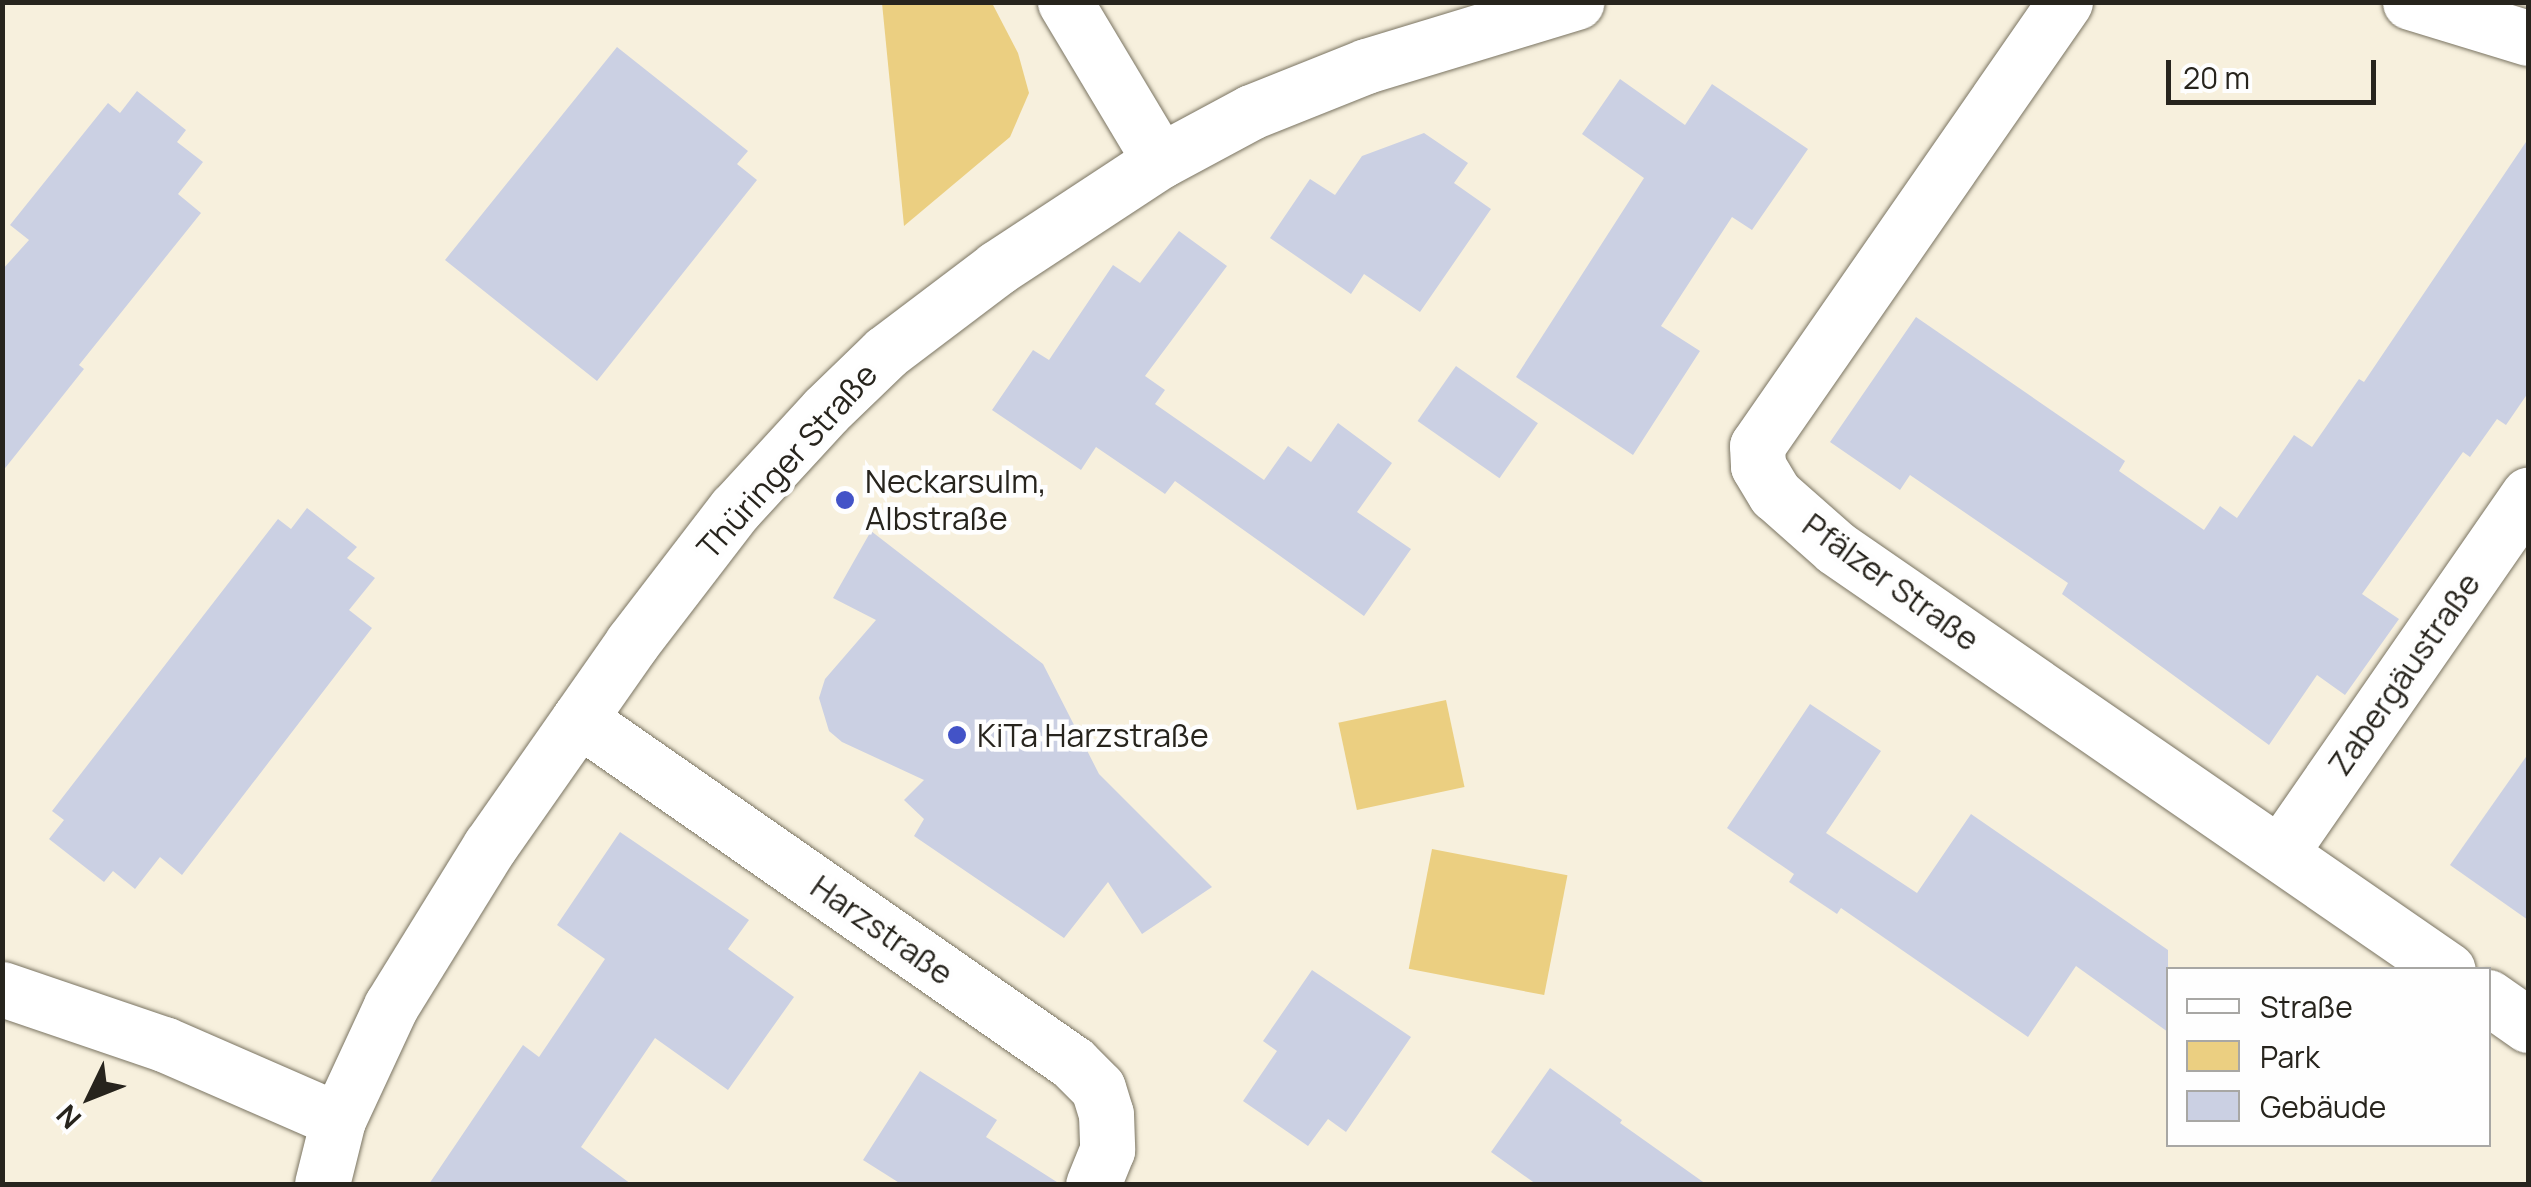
<!DOCTYPE html>
<html>
<head>
<meta charset="utf-8">
<style>
	body { margin:0 }
	#map { position:relative; width:2531px; height:1187px; overflow:hidden; background:#f7f0dd; font-family:Manrope,sans-serif }
	div>[style] { position:absolute }
	[style*='--x'] { left:calc(var(--x)*1px); top:calc(var(--y)*1px); width:calc(var(--w)*1px); rotate:calc(var(--a)*1deg) }
	.green>* { inset:0; background:#ebcf81; transform-origin:0 0 }
	.building>* { inset:0; background:#cbd0e3; transform-origin:0 0 }
	.roads { filter:drop-shadow(0 0 2px #7a7462) drop-shadow(0 0 2px #7a7462) }
	.minor>* { height:55px; margin:-27.5px; padding:0 27.5px; transform-origin:27.5px; border-radius:27.5px; background:#fff }
	.dots>* { width:28px; height:28px; translate:-50% -50%; box-sizing:border-box; border:5px solid #fefefe; border-radius:50% }
	span { translate:-50% -50%; white-space:nowrap; text-align:center; line-height:1.15; -webkit-text-stroke:9px #fefefe; paint-order:stroke }
	.street-label { font-size:32px; color:#27241d }
	.poi-label { font-size:32px; color:#27241d }
	.left { translate:0 -50%; text-align:left }
	.frame { position:absolute; inset:0; border:5px solid #27241d; pointer-events:none }
	.legend { position:absolute; left:2166px; top:967px; width:325px; height:180px; box-sizing:border-box; background:#fefefe; border:2px solid #a8a7a4; margin:0; padding:12px 18px; list-style:none; font-size:30px; color:#27241d }
	.legend li { display:flex; align-items:center; gap:20px; height:50px }
	.legend b { width:50px; border:2px solid #a8a7a4 }
	.north { position:absolute; left:40px; top:1047px; width:100px; height:100px; -webkit-text-stroke:8px #fefefe; paint-order:stroke; rotate:227deg; font-size:28px; font-weight:700; line-height:40px; text-align:center; color:#27241d }
	.north::after { content:''; display:block; margin:auto; width:35px; height:45px; background:#27241d; clip-path:polygon(50% 0,100% 100%,50% 72%,0 100%) }
	.scale { position:absolute; left:2166px; top:60px; width:210px; height:45px; box-sizing:border-box; border:5px solid #27241d; border-top:0; padding-left:12px; font-size:30px; line-height:35px; white-space:nowrap; color:#27241d; -webkit-text-stroke:8px #fefefe; paint-order:stroke }
</style>
</head>
<body>
<div id="map">
	<div class="green">
		<div style="clip-path:polygon(882px 3px,992px 3px,1018px 53px,1029px 93px,1010px 137px,904px 226px)"></div>
		<div style="left:1446px;top:700px;width:89px;height:110px;rotate:78deg"></div>
		<div style="left:1432px;top:849px;width:138px;height:122px;rotate:11deg"></div>
	</div>
	<div class="building">
		<div style="clip-path:polygon(617px 47px,748px 151px,737px 164px,757px 180px,597px 381px,445px 260px)"></div>
		<div style="clip-path:polygon(1620px 79px,1685px 125px,1712px 84px,1808px 149px,1752px 230px,1732px 217px,1661px 326px,1700px 351px,1633px 455px,1516px 377px,1644px 178px,1582px 134px)"></div>
		<div style="clip-path:polygon(137px 91px,186px 130px,177px 142px,203px 162px,178px 194px,201px 213px,79px 365px,84px 369px,2px 472px,2px 270px,29px 240px,10px 225px,108px 103px,120px 113px)"></div>
		<div style="clip-path:polygon(1424px 133px,1468px 163px,1454px 183px,1491px 209px,1420px 312px,1364px 274px,1351px 294px,1270px 238px,1310px 179px,1335px 195px,1362px 156px)"></div>
		<div style="clip-path:polygon(2528px 139px,2528px 393px,2506px 425px,2497px 419px,2470px 457px,2463px 452px,2362px 594px,2399px 619px,2345px 695px,2317px 675px,2269px 745px,2062px 594px,2068px 583px,1910px 475px,1900px 490px,1830px 442px,1916px 317px,2125px 461px,2119px 471px,2204px 530px,2220px 506px,2237px 518px,2294px 435px,2312px 447px,2359px 379px,2364px 382px)"></div>
		<div style="clip-path:polygon(1179px 231px,1227px 266px,1145px 376px,1165px 390px,1155px 404px,1264px 480px,1288px 446px,1311px 462px,1338px 423px,1392px 463px,1357px 512px,1411px 549px,1364px 616px,1175px 481px,1165px 494px,1096px 447px,1081px 470px,992px 410px,1033px 350px,1049px 360px,1113px 265px,1140px 283px)"></div>
		<div style="left:1456px;top:366px;width:100px;height:67px;rotate:35deg"></div>
		<div style="clip-path:polygon(307px 508px,357px 547px,347px 558px,375px 578px,349px 610px,372px 628px,182px 875px,160px 857px,135px 889px,113px 871px,104px 882px,49px 839px,64px 820px,52px 811px,278px 519px,291px 529px)"></div>
		<div style="clip-path:polygon(871px 531px,1043px 664px,1099px 774px,1212px 887px,1142px 934px,1108px 882px,1064px 938px,914px 836px,924px 819px,904px 800px,924px 780px,842px 742px,829px 731px,819px 698px,825px 679px,876px 620px,833px 598px)"></div>
		<div style="clip-path:polygon(1810px 704px,1881px 751px,1826px 833px,1917px 893px,1971px 814px,2168px 950px,2168px 1032px,2076px 966px,2028px 1037px,1841px 908px,1837px 914px,1789px 882px,1794px 874px,1727px 828px)"></div>
		<div style="clip-path:polygon(2528px 754px,2528px 920px,2450px 865px)"></div>
		<div style="clip-path:polygon(620px 832px,749px 920px,728px 949px,794px 997px,728px 1090px,655px 1038px,581px 1147px,631px 1184px,429px 1184px,523px 1045px,539px 1057px,605px 959px,557px 925px)"></div>
		<div style="clip-path:polygon(1312px 970px,1411px 1037px,1346px 1132px,1328px 1119px,1308px 1146px,1243px 1101px,1277px 1051px,1263px 1041px)"></div>
		<div style="clip-path:polygon(1550px 1068px,1622px 1120px,1620px 1123px,1706px 1184px,1536px 1184px,1491px 1152px)"></div>
		<div style="clip-path:polygon(920px 1071px,997px 1120px,986px 1137px,1060px 1184px,901px 1184px,863px 1160px)"></div>
	</div>
	<div class="roads">
		<div class="minor">
			<div style="--x:1065;--y:2;--w:185;--a:59.1"></div>
			<div style="--x:2065;--y:2;--w:540;--a:124.75"></div>
			<div style="--x:1757;--y:446;--w:20;--a:87"></div>
			<div style="--x:1758;--y:466;--w:33;--a:59"></div>
			<div style="--x:1775;--y:494;--w:81;--a:41.5"></div>
			<div style="--x:1836;--y:548;--w:743;--a:34.59"></div>
			<div style="--x:2410;--y:2;--w:123;--a:17"></div>
			<div style="--x:579;--y:719;--w:602;--a:34.85"></div>
			<div style="--x:1073;--y:1063;--w:35;--a:45"></div>
			<div style="--x:1098;--y:1088;--w:27;--a:73"></div>
			<div style="--x:1106;--y:1114;--w:36;--a:88"></div>
			<div style="--x:1107;--y:1150;--w:37;--a:112"></div>
			<div style="--x:2280;--y:853;--w:436;--a:-55.3"></div>
			<div style="--x:2;--y:989;--w:171;--a:18.8"></div>
			<div style="--x:164;--y:1044;--w:190;--a:23.6"></div>
			<div style="--x:2488;--y:997;--w:49;--a:35"></div>
			<div style="--x:322;--y:1184;--w:66;--a:-76"></div>
			<div style="--x:338;--y:1120;--w:126;--a:-65.1"></div>
			<div style="--x:391;--y:1006;--w:188;--a:-58.3"></div>
			<div style="--x:490;--y:846;--w:248;--a:-55"></div>
			<div style="--x:632;--y:643;--w:169;--a:-52.5"></div>
			<div style="--x:735;--y:509;--w:134;--a:-47.4"></div>
			<div style="--x:826;--y:410;--w:83;--a:-44"></div>
			<div style="--x:886;--y:352;--w:139;--a:-37.1"></div>
			<div style="--x:997;--y:268;--w:195;--a:-33.3"></div>
			<div style="--x:1160;--y:161;--w:103;--a:-28.3"></div>
			<div style="--x:1251;--y:112;--w:124;--a:-21.8"></div>
			<div style="--x:1366;--y:66;--w:220;--a:-16.9"></div>
		</div>
	</div>
	<div class="dots">
		<div style="left:845px;top:500px;background:#4353c7"></div>
		<div style="left:957px;top:735px;background:#4353c7"></div>
	</div>
	<div class="street-label">
		<span style="left:787px;top:461px;rotate:-48deg">Thüringer Straße</span>
		<span style="left:1891px;top:582px;rotate:36deg">Pfälzer Straße</span>
		<span style="left:2404px;top:674px;rotate:-55deg">Zabergäustraße</span>
		<span style="left:882px;top:930px;rotate:35deg">Harzstraße</span>
	</div>
	<div class="poi-label">
		<span class="left" style="left:865px;top:500px">Neckarsulm,<br>Albstraße</span>
		<span class="left" style="left:977px;top:735px">KiTa Harzstraße</span>
	</div>
	<div class="frame"></div>
	<ul class="legend">
	<li><b style="height:12px;background:#fff"></b>Straße</li>
	<li><b style="height:28px;background:#ebcf81"></b>Park</li>
	<li><b style="height:28px;background:#cbd0e3"></b>Gebäude</li>
	</ul>
	<div class="north">N</div>
	<div class="scale">20 m</div>
</div>
</body>
</html>
